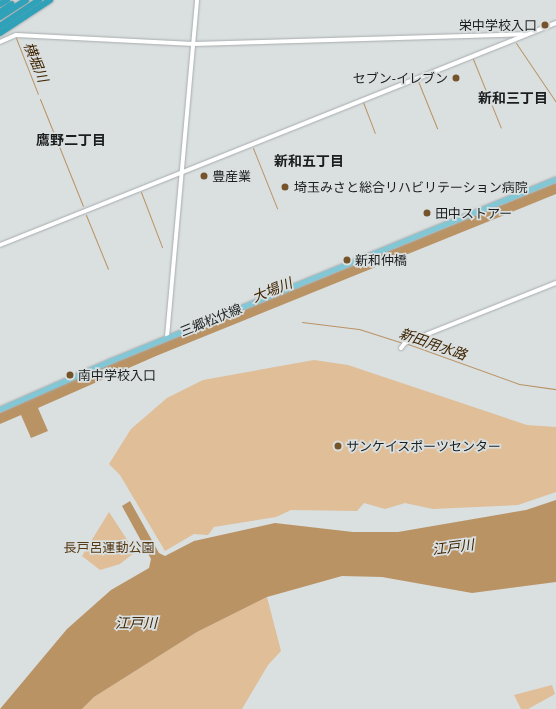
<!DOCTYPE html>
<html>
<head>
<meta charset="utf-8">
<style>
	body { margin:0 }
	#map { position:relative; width:556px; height:709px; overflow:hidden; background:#dadfe0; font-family:"Open Sans","Noto Sans JP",sans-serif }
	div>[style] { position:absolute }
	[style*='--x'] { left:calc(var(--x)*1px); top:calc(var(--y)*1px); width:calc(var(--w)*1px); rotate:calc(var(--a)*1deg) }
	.green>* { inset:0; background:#dfbe98 }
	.water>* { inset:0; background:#ba9365 }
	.stream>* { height:1px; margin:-0.5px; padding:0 0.5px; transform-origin:0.5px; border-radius:0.5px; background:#ba9365 }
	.roads { filter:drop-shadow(0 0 1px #a7acad) drop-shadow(0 0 1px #a7acad) }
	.minor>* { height:4px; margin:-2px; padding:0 2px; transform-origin:2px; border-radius:2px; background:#fff }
	.major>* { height:5px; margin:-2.5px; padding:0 2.5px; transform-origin:2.5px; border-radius:2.5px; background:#82c7d5 }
	.highway>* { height:6px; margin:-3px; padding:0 3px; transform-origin:3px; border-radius:3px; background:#2fa1b9 }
	.dots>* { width:11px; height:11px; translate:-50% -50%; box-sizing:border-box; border:2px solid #dadfe0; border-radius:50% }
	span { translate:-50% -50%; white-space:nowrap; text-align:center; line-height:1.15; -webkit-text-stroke:3.5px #dadfe0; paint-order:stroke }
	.poi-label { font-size:13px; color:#1c1e1e }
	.right { translate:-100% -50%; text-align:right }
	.left { translate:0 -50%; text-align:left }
	.street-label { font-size:13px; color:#1c1e1e }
	.park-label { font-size:13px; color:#563a15 }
	.water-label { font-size:14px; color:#3f2400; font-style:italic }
	.neighbourhood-label { font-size:14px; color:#1c1e1e; font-weight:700 }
</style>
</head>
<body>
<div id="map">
	<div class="green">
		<div style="clip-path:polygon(314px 360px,348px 365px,527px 425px,556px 427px,556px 492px,518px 505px,433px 509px,405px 503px,385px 509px,364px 503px,357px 511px,291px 510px,276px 517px,214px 527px,208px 535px,194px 534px,165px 551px,120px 475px,109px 464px,131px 429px,167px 398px,203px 380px)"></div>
		<div style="clip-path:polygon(109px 512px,135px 552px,120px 564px,100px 570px,82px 556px)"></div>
		<div style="clip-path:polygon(267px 597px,281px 651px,268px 665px,242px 709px,82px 709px,94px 697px,197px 632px)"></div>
		<div style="clip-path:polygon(552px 685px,555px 694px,528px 709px,521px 709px,514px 695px)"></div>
	</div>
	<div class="water">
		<div style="clip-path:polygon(556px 183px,556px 194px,156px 356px,38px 408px,48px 431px,31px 438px,21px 415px,0 424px,0 413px,82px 376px)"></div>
		<div style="clip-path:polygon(556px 500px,556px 582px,472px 593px,382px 577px,342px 576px,267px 597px,197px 632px,94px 697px,82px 709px,0 709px,67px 629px,111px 590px,149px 568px,151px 559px,122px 506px,130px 501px,159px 553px,165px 556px,194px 541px,275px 523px,353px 532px,398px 532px,526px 510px)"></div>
	</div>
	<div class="stream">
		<div style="--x:16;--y:38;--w:60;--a:68.6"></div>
		<div style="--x:516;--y:43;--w:71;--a:55.9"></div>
		<div style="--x:473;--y:59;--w:74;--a:67.9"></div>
		<div style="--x:418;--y:81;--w:51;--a:68"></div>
		<div style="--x:40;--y:99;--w:115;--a:68.1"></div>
		<div style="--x:363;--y:102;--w:33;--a:69"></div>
		<div style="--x:253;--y:148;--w:65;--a:68.2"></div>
		<div style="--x:141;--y:192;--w:59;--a:69.1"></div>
		<div style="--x:86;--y:215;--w:58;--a:67.8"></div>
		<div style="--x:302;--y:322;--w:57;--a:7"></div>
		<div style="--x:359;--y:329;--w:46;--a:17.7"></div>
		<div style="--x:408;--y:344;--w:118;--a:19.8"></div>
		<div style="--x:519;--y:384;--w:37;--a:8"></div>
	</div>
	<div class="roads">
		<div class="minor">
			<div style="--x:0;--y:42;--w:17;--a:-24"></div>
			<div style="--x:16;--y:35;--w:178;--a:2.9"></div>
			<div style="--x:194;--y:44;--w:329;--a:-1.7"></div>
			<div style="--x:0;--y:245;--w:599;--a:-21.77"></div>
			<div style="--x:167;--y:337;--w:338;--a:-84.9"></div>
			<div style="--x:401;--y:348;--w:6;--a:-51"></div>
			<div style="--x:405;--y:343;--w:162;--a:-21.7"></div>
		</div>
		<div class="major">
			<div style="--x:0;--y:409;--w:122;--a:-23.6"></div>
			<div style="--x:112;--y:360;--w:479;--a:-22.2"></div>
		</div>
		<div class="highway">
			<div style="--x:0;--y:4;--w:8;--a:-30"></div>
			<div style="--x:0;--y:12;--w:14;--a:-34"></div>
			<div style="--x:0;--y:17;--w:31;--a:-33"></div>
			<div style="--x:0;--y:26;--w:47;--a:-33.7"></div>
			<div style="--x:0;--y:33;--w:60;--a:-33.4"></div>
		</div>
	</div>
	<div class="dots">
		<div style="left:545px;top:25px;background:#76542b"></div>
		<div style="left:456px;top:78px;background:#76542b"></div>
		<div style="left:204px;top:176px;background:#76542b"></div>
		<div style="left:285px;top:187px;background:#76542b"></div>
		<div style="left:427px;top:213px;background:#76542b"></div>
		<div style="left:347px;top:260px;background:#76542b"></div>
		<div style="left:70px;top:375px;background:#76542b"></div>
		<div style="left:338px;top:446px;background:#76542b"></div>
	</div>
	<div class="poi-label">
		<span class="right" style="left:537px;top:25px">栄中学校入口</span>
		<span class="right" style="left:448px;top:78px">セブン-イレブン</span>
		<span class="left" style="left:212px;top:176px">豊産業</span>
		<span class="left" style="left:294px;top:187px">埼玉みさと総合リハビリテーション病院</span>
		<span class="left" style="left:435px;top:213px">田中ストアー</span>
		<span class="left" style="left:355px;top:260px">新和仲橋</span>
		<span class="left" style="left:78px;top:375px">南中学校入口</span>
		<span class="left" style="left:346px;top:446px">サンケイスポーツセンター</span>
	</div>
	<div class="street-label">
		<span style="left:211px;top:320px;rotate:-22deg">三郷松伏線</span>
	</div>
	<div class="park-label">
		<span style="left:109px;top:547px">長戸呂運動公園</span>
	</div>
	<div class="water-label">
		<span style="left:36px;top:62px;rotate:68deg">横堀川</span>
		<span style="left:272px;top:290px;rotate:-22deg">大場川</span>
		<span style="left:433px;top:344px;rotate:19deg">新田用水路</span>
		<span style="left:453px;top:547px;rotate:-7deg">江戸川</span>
		<span style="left:136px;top:623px">江戸川</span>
	</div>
	<div class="neighbourhood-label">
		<span style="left:513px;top:98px">新和三丁目</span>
		<span style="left:71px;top:140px">鷹野二丁目</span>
		<span style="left:309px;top:161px">新和五丁目</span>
	</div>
</div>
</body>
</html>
